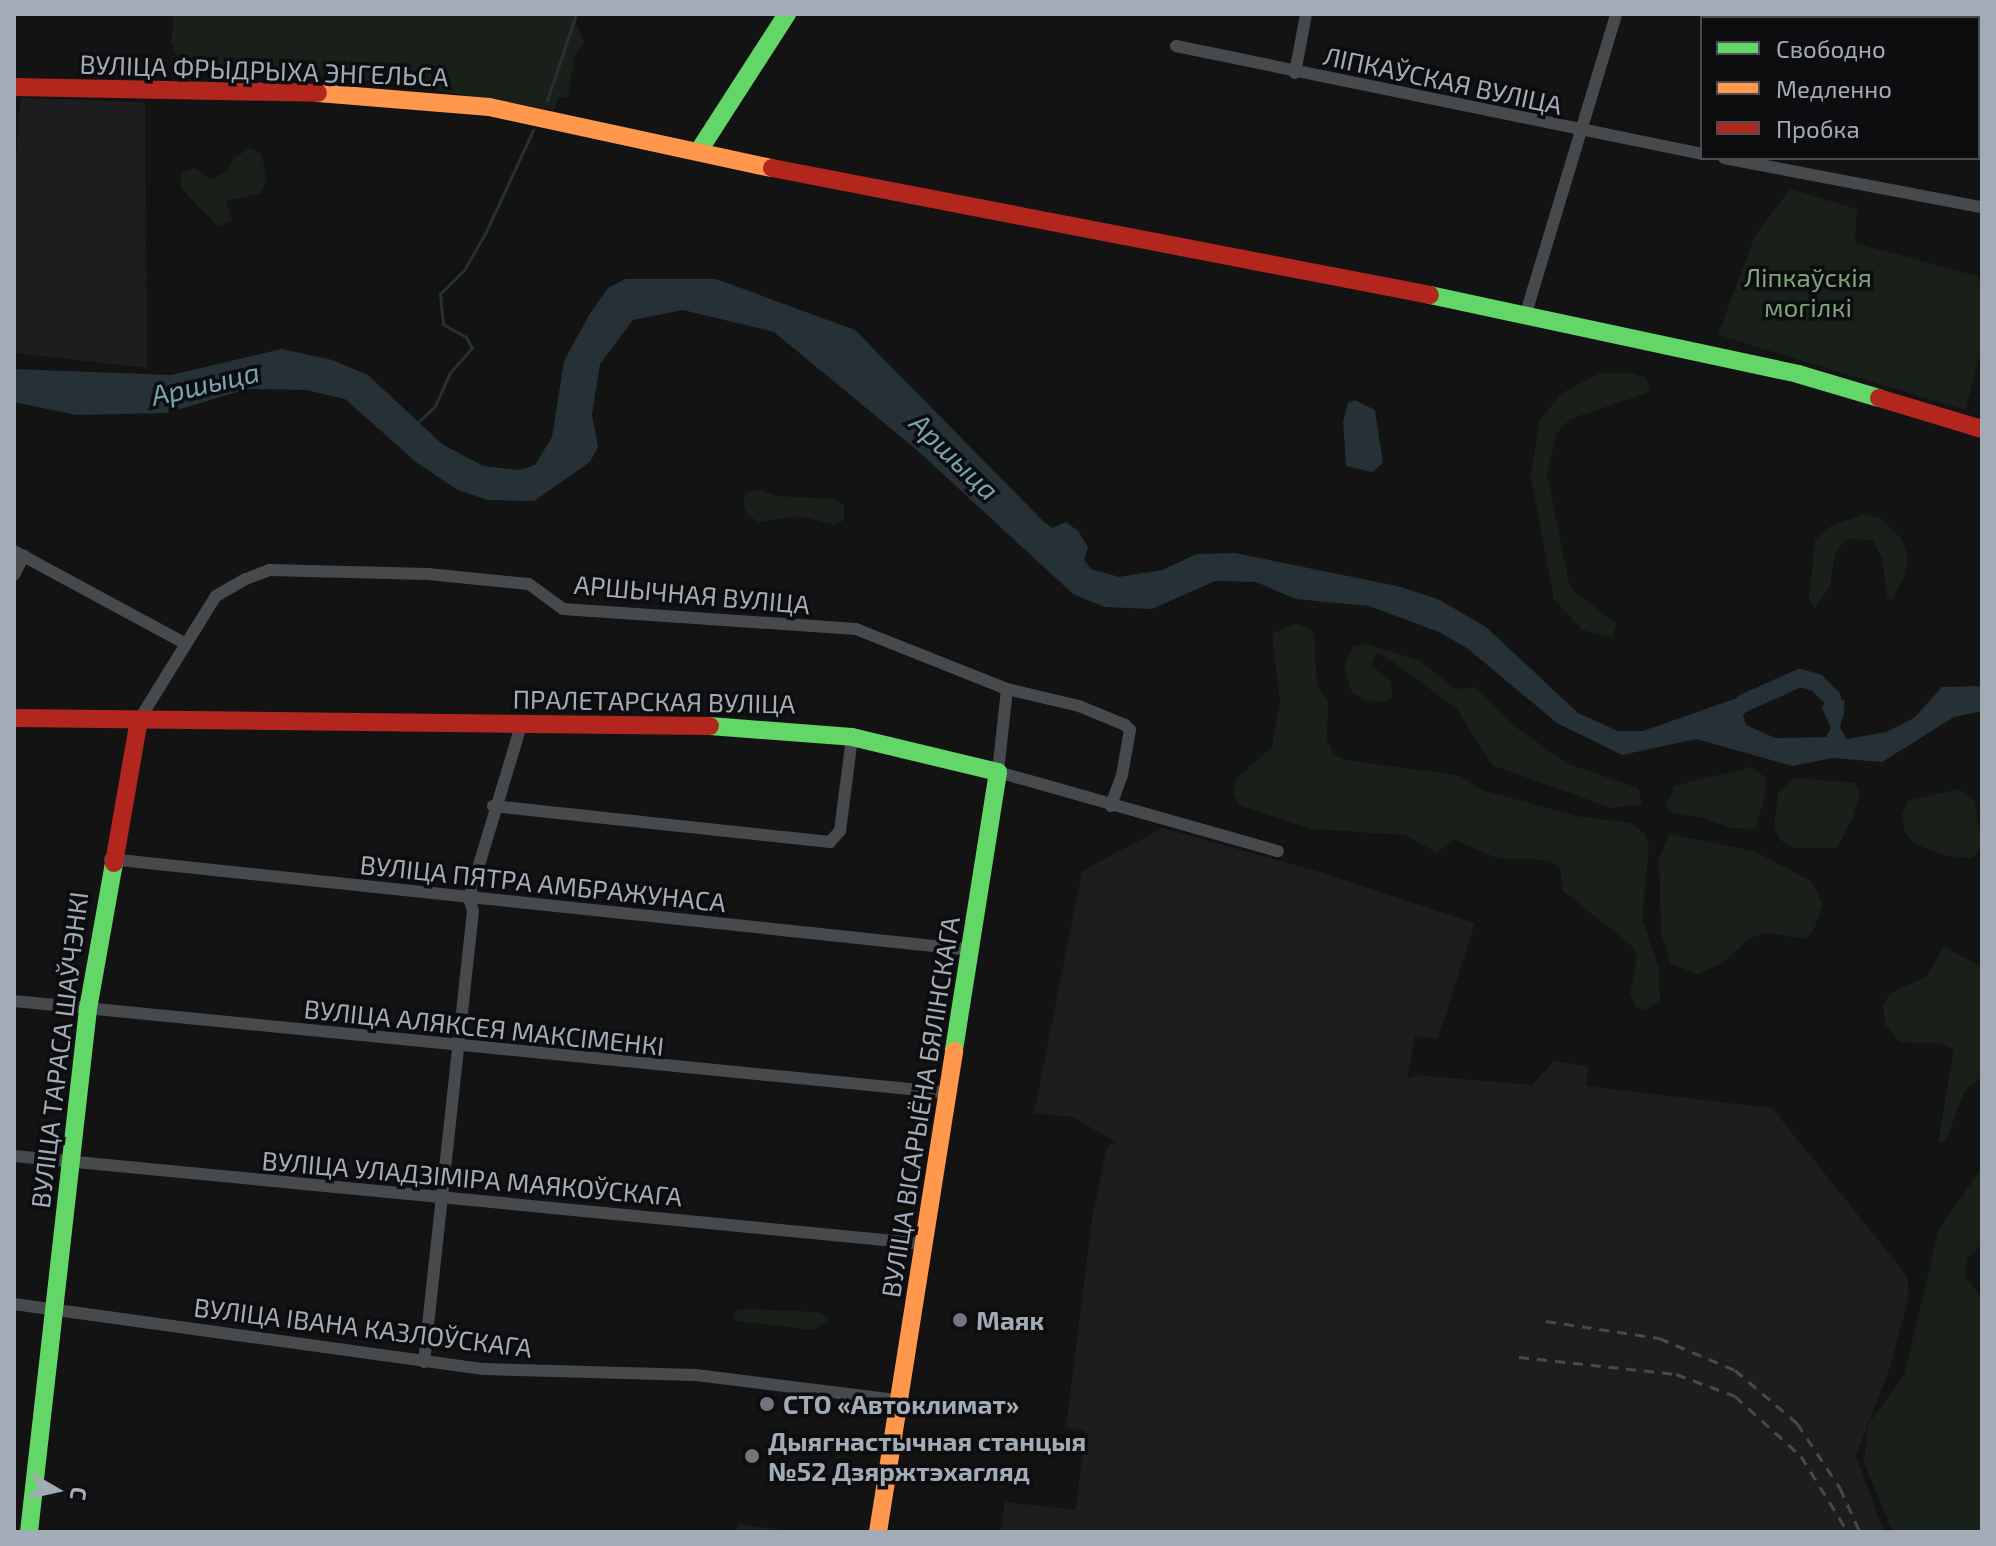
<!DOCTYPE html>
<html>
<head>
<meta charset="utf-8">
<style>
	body { margin:0 }
	#map { position:relative; width:1996px; height:1546px; overflow:hidden; background:#131313; font-family:"Exo 2",sans-serif }
	div>[style] { position:absolute }
	[style*='--x'] { left:calc(var(--x)*1px); top:calc(var(--y)*1px); width:calc(var(--w)*1px); rotate:calc(var(--a)*1deg) }
	.built>* { inset:0; background:#1d1d1f }
	.green>* { inset:0; background:#192019 }
	.water>* { inset:0; background:#253136 }
	.stream>* { height:3px; margin:-1.5px; padding:0 1.5px; transform-origin:1.5px; border-radius:1.5px; background:#253136 }
	.river>* { height:18px; margin:-9px; padding:0 9px; transform-origin:9px; border-radius:9px; background:#253136 }
	.street>* { height:12px; margin:-6px; padding:0 6px; transform-origin:6px; border-radius:6px; background:#474a4c }
	.fast>* { height:18px; margin:-9px; padding:0 9px; transform-origin:9px; border-radius:9px; background:#63d668 }
	.slow>* { height:18px; margin:-9px; padding:0 9px; transform-origin:9px; border-radius:9px; background:#ff974d }
	.jam>* { height:18px; margin:-9px; padding:0 9px; transform-origin:9px; border-radius:9px; background:#b3261e }
	.rail>* { height:3px; margin-top:-1.5px; transform-origin:0; background:repeating-linear-gradient(90deg,#47494b 0 10px,transparent 0 18px) }
	.dots>* { width:22px; height:22px; translate:-50% -50%; box-sizing:border-box; border:4px solid #0d0d0f; border-radius:50% }
	span { translate:-50% -50%; white-space:nowrap; text-align:center; line-height:1.15; -webkit-text-stroke:7px #0d0d0f; paint-order:stroke }
	.street-label { font-size:26px; color:#a2acb6 }
	.park-label { font-size:26px; color:#7da377 }
	.poi-label { font-size:26px; color:#a2acb6; font-weight:700 }
	.left { translate:0 -50%; text-align:left }
	.water-label { font-size:28px; color:#75a3b4; font-style:italic }
	.frame { position:absolute; inset:0; border:16px solid #a2acb6; pointer-events:none }
	.legend { position:absolute; left:1700px; top:16px; width:280px; height:144px; box-sizing:border-box; background:#0d0d0f; border:2px solid #494d52; margin:0; padding:10px 14px; list-style:none; font-size:24px; color:#a2acb6 }
	.legend li { display:flex; align-items:center; gap:16px; height:40px }
	.legend b { width:40px; border:2px solid #494d52 }
	.north { position:absolute; left:16px; top:1450px; width:80px; height:80px; -webkit-text-stroke:6px #0d0d0f; paint-order:stroke; rotate:99deg; font-size:22px; font-weight:700; line-height:32px; text-align:center; color:#a2acb6 }
	.north::after { content:''; display:block; margin:auto; width:28px; height:36px; background:#a2acb6; clip-path:polygon(50% 0,100% 100%,50% 72%,0 100%) }
</style>
</head>
<body>
<div id="map">
	<div class="built">
		<div style="clip-path:polygon(21px 98px,145px 102px,147px 368px,14px 353px,14px 177px)"></div>
		<div style="clip-path:polygon(1163px 828px,1316px 871px,1475px 923px,1438px 1039px,1415px 1036px,1407px 1079px,1417px 1075px,1532px 1085px,1554px 1061px,1588px 1066px,1586px 1086px,1772px 1108px,1907px 1276px,1909px 1297px,1890px 1367px,1856px 1456px,1884px 1532px,1001px 1532px,1005px 1502px,1076px 1510px,1085px 1430px,1066px 1427px,1092px 1217px,1107px 1147px,1115px 1142px,1073px 1117px,1034px 1113px,1082px 871px)"></div>
		<div style="clip-path:polygon(738px 1524px,799px 1532px,803px 1532px,737px 1532px)"></div>
	</div>
	<div class="green">
		<div style="clip-path:polygon(174px 14px,573px 14px,584px 43px,575px 54px,568px 98px,558px 97px,554px 110px,393px 83px,180px 63px,171px 42px)"></div>
		<div style="clip-path:polygon(249px 148px,261px 153px,267px 178px,261px 193px,226px 201px,232px 221px,218px 226px,181px 188px,181px 173px,195px 168px,211px 179px,228px 171px,232px 160px)"></div>
		<div style="clip-path:polygon(1790px 189px,1857px 209px,1855px 243px,1977px 276px,1982px 287px,1982px 348px,1965px 410px,1718px 335px,1755px 236px)"></div>
		<div style="clip-path:polygon(1600px 373px,1633px 373px,1646px 378px,1650px 388px,1647px 393px,1570px 419px,1557px 433px,1547px 474px,1570px 588px,1617px 624px,1612px 638px,1583px 630px,1554px 600px,1531px 477px,1539px 421px,1562px 393px)"></div>
		<div style="clip-path:polygon(757px 489px,778px 496px,835px 499px,844px 505px,844px 520px,835px 525px,800px 516px,758px 522px,746px 513px,743px 502px,747px 493px)"></div>
		<div style="clip-path:polygon(1863px 514px,1882px 519px,1902px 540px,1908px 558px,1903px 579px,1892px 600px,1887px 598px,1883px 561px,1873px 540px,1846px 539px,1835px 554px,1830px 586px,1815px 608px,1809px 599px,1815px 540px,1831px 526px)"></div>
		<div style="clip-path:polygon(1296px 623px,1314px 632px,1317px 686px,1328px 701px,1327px 740px,1334px 754px,1345px 760px,1457px 775px,1482px 790px,1576px 816px,1631px 823px,1645px 834px,1649px 846px,1642px 917px,1659px 969px,1660px 1001px,1643px 1011px,1637px 1008px,1630px 994px,1637px 956px,1632px 946px,1562px 890px,1561px 869px,1549px 860px,1497px 858px,1453px 839px,1437px 853px,1406px 835px,1311px 829px,1239px 805px,1233px 792px,1237px 778px,1272px 747px,1280px 702px,1272px 634px)"></div>
		<div style="clip-path:polygon(1367px 644px,1420px 661px,1455px 689px,1476px 687px,1514px 726px,1568px 764px,1638px 788px,1642px 804px,1611px 808px,1492px 765px,1457px 709px,1382px 654px,1375px 654px,1371px 666px,1391px 680px,1392px 696px,1387px 702px,1365px 700px,1352px 692px,1344px 667px,1353px 646px)"></div>
		<div style="clip-path:polygon(1751px 767px,1765px 777px,1766px 790px,1756px 829px,1729px 828px,1705px 818px,1674px 814px,1666px 807px,1674px 786px)"></div>
		<div style="clip-path:polygon(1795px 778px,1855px 783px,1860px 792px,1853px 817px,1837px 848px,1794px 848px,1780px 840px,1774px 828px,1778px 792px)"></div>
		<div style="clip-path:polygon(1959px 789px,1975px 801px,1981px 842px,1978px 853px,1971px 858px,1947px 856px,1915px 844px,1905px 833px,1902px 813px,1908px 801px)"></div>
		<div style="clip-path:polygon(1670px 834px,1754px 851px,1811px 881px,1823px 904px,1814px 929px,1805px 939px,1766px 933px,1750px 938px,1723px 963px,1698px 974px,1671px 964px,1661px 933px,1659px 859px)"></div>
		<div style="clip-path:polygon(1944px 947px,1982px 967px,1982px 1076px,1964px 1092px,1946px 1141px,1938px 1143px,1954px 1049px,1940px 1043px,1899px 1042px,1885px 1024px,1883px 1007px,1889px 994px,1926px 977px)"></div>
		<div style="clip-path:polygon(1982px 1168px,1982px 1244px,1968px 1258px,1964px 1276px,1982px 1298px,1982px 1532px,1893px 1532px,1864px 1463px,1868px 1425px,1904px 1375px,1939px 1229px)"></div>
		<div style="clip-path:polygon(744px 1309px,818px 1312px,830px 1319px,813px 1330px,735px 1321px,733px 1312px)"></div>
	</div>
	<div class="water">
		<div style="clip-path:polygon(625px 279px,716px 279px,855px 330px,1043px 521px,1052px 528px,1066px 522px,1078px 531px,1088px 547px,1084px 560px,1091px 569px,1119px 577px,1162px 570px,1197px 554px,1235px 553px,1397px 586px,1438px 599px,1486px 627px,1578px 713px,1618px 731px,1643px 731px,1763px 689px,1765px 693px,1743px 715px,1746px 725px,1775px 738px,1826px 737px,1831px 728px,1822px 708px,1830px 693px,1845px 701px,1840px 728px,1847px 739px,1886px 732px,1914px 718px,1942px 687px,1982px 686px,1982px 711px,1954px 717px,1882px 762px,1832px 758px,1793px 766px,1696px 739px,1622px 755px,1557px 723px,1467px 648px,1439px 632px,1369px 606px,1296px 599px,1256px 582px,1215px 581px,1152px 609px,1105px 607px,1073px 594px,918px 451px,774px 332px,683px 310px,633px 320px,600px 364px,592px 415px,598px 447px,590px 462px,534px 501px,487px 500px,456px 489px,416px 462px,345px 399px,306px 390px,247px 389px,167px 413px,76px 415px,14px 402px,14px 369px,171px 375px,282px 349px,332px 360px,368px 375px,442px 444px,483px 466px,520px 470px,535px 465px,552px 437px,564px 361px,589px 315px,608px 288px)"></div>
		<div style="clip-path:polygon(1355px 400px,1375px 410px,1383px 463px,1372px 472px,1346px 466px,1343px 421px,1348px 403px)"></div>
	</div>
	<div class="stream">
		<div style="--x:547;--y:100;--w:91;--a:-71.4"></div>
		<div style="--x:418;--y:422;--w:23;--a:-43"></div>
		<div style="--x:435;--y:406;--w:35;--a:-66"></div>
		<div style="--x:449;--y:374;--w:35;--a:-49"></div>
		<div style="--x:472;--y:348;--w:13;--a:-119"></div>
		<div style="--x:466;--y:337;--w:26;--a:-151"></div>
		<div style="--x:443;--y:324;--w:30;--a:-96"></div>
		<div style="--x:440;--y:294;--w:34;--a:-45"></div>
		<div style="--x:464;--y:270;--w:39;--a:-60"></div>
		<div style="--x:484;--y:236;--w:117;--a:-65.2"></div>
	</div>
	<div class="river">
		<div style="--x:1744;--y:703;--w:61;--a:-24.1"></div>
		<div style="--x:1800;--y:678;--w:18;--a:16"></div>
		<div style="--x:1817;--y:683;--w:21;--a:45"></div>
		<div style="--x:1832;--y:698;--w:16;--a:79"></div>
	</div>
	<div class="street">
		<div style="--x:1176;--y:46;--w:537;--a:11.6"></div>
		<div style="--x:1295;--y:73;--w:60;--a:-79.4"></div>
		<div style="--x:1724;--y:158;--w:263;--a:10.8"></div>
		<div style="--x:1526;--y:313;--w:312;--a:-73.2"></div>
		<div style="--x:14;--y:551;--w:193;--a:28.4"></div>
		<div style="--x:14;--y:575;--w:22;--a:-63"></div>
		<div style="--x:1007;--y:689;--w:83;--a:96.2"></div>
		<div style="--x:998;--y:772;--w:291;--a:15.8"></div>
		<div style="--x:139;--y:720;--w:146;--a:-58.2"></div>
		<div style="--x:216;--y:596;--w:34;--a:-30"></div>
		<div style="--x:246;--y:579;--w:25;--a:-21"></div>
		<div style="--x:269;--y:570;--w:159;--a:1.4"></div>
		<div style="--x:428;--y:574;--w:101;--a:5.7"></div>
		<div style="--x:529;--y:584;--w:42;--a:36.3"></div>
		<div style="--x:563;--y:609;--w:294;--a:3.9"></div>
		<div style="--x:856;--y:629;--w:162;--a:21.7"></div>
		<div style="--x:1007;--y:689;--w:74;--a:13.3"></div>
		<div style="--x:1079;--y:706;--w:50;--a:22.4"></div>
		<div style="--x:1125;--y:725;--w:7;--a:45"></div>
		<div style="--x:1130;--y:730;--w:46;--a:100.1"></div>
		<div style="--x:1122;--y:775;--w:33;--a:110"></div>
		<div style="--x:493;--y:806;--w:339;--a:6.1"></div>
		<div style="--x:830;--y:842;--w:15;--a:-48"></div>
		<div style="--x:840;--y:831;--w:95;--a:-82.7"></div>
		<div style="--x:110;--y:859;--w:866;--a:6.03"></div>
		<div style="--x:14;--y:1001;--w:941;--a:5.61"></div>
		<div style="--x:14;--y:1156;--w:916;--a:5.51"></div>
		<div style="--x:14;--y:1304;--w:474;--a:7.9"></div>
		<div style="--x:484;--y:1369;--w:212;--a:1.6"></div>
		<div style="--x:696;--y:1375;--w:204;--a:7.1"></div>
		<div style="--x:424;--y:1362;--w:454;--a:-83.8"></div>
		<div style="--x:473;--y:911;--w:14;--a:-107"></div>
		<div style="--x:469;--y:898;--w:183;--a:-73.2"></div>
	</div>
	<div class="fast">
		<div style="--x:700;--y:149;--w:161;--a:-57.2"></div>
		<div style="--x:1430;--y:295;--w:376;--a:12.1"></div>
		<div style="--x:1798;--y:374;--w:84;--a:16.5"></div>
		<div style="--x:710;--y:726;--w:142;--a:4.4"></div>
		<div style="--x:852;--y:737;--w:150;--a:13.5"></div>
		<div style="--x:998;--y:772;--w:282;--a:99"></div>
		<div style="--x:29;--y:1532;--w:526;--a:-83.56"></div>
		<div style="--x:88;--y:1009;--w:148;--a:-79.9"></div>
	</div>
	<div class="slow">
		<div style="--x:318;--y:93;--w:172;--a:4.7"></div>
		<div style="--x:489;--y:107;--w:289;--a:12.2"></div>
		<div style="--x:878;--y:1532;--w:487;--a:-81"></div>
	</div>
	<div class="jam">
		<div style="--x:14;--y:87;--w:304;--a:1.1"></div>
		<div style="--x:772;--y:168;--w:670;--a:10.92"></div>
		<div style="--x:1879;--y:398;--w:108;--a:16.8"></div>
		<div style="--x:14;--y:718;--w:696;--a:0.66"></div>
		<div style="--x:114;--y:863;--w:145;--a:-80.1"></div>
	</div>
	<div class="rail">
		<div style="--x:1546;--y:1321;--w:114;--a:8.6"></div>
		<div style="--x:1659;--y:1338;--w:82;--a:22.8"></div>
		<div style="--x:1735;--y:1370;--w:82;--a:40.5"></div>
		<div style="--x:1797;--y:1423;--w:78;--a:56.5"></div>
		<div style="--x:1840;--y:1488;--w:48;--a:65.6"></div>
		<div style="--x:1519;--y:1357;--w:158;--a:6.2"></div>
		<div style="--x:1676;--y:1374;--w:63;--a:20.4"></div>
		<div style="--x:1735;--y:1396;--w:89;--a:42.3"></div>
		<div style="--x:1801;--y:1456;--w:89;--a:58.3"></div>
	</div>
	<div class="dots">
		<div style="left:960px;top:1320px;background:#70767d"></div>
		<div style="left:767px;top:1404px;background:#70767d"></div>
		<div style="left:752px;top:1456px;background:#70767d"></div>
	</div>
	<div class="street-label">
		<span style="left:264px;top:70px;rotate:2deg">ВУЛІЦА ФРЫДРЫХА ЭНГЕЛЬСА</span>
		<span style="left:1443px;top:80px;rotate:12deg">ЛІПКАЎСКАЯ ВУЛІЦА</span>
		<span style="left:692px;top:594px;rotate:5deg">АРШЫЧНАЯ ВУЛІЦА</span>
		<span style="left:654px;top:701px;rotate:1deg">ПРАЛЕТАРСКАЯ ВУЛІЦА</span>
		<span style="left:543px;top:883px;rotate:6deg">ВУЛІЦА ПЯТРА АМБРАЖУНАСА</span>
		<span style="left:484px;top:1027px;rotate:6deg">ВУЛІЦА АЛЯКСЕЯ МАКСІМЕНКІ</span>
		<span style="left:59px;top:1050px;rotate:-83deg">ВУЛІЦА ТАРАСА ШАЎЧЭНКІ</span>
		<span style="left:920px;top:1107px;rotate:-81deg">ВУЛІЦА ВІСАРЫЁНА БЯЛІНСКАГА</span>
		<span style="left:472px;top:1178px;rotate:5deg">ВУЛІЦА УЛАДЗІМІРА МАЯКОЎСКАГА</span>
		<span style="left:363px;top:1327px;rotate:7deg">ВУЛІЦА ІВАНА КАЗЛОЎСКАГА</span>
	</div>
	<div class="park-label">
		<span style="left:1808px;top:292px">Ліпкаўскія<br>могілкі</span>
	</div>
	<div class="poi-label">
		<span class="left" style="left:976px;top:1320px">Маяк</span>
		<span class="left" style="left:783px;top:1404px">СТО «Автоклимат»</span>
		<span class="left" style="left:768px;top:1456px">Дыягнастычная станцыя<br>№52 Дзяржтэхагляд</span>
	</div>
	<div class="water-label">
		<span style="left:205px;top:383px;rotate:-13deg">Аршыца</span>
		<span style="left:955px;top:456px;rotate:44deg">Аршыца</span>
	</div>
	<div class="frame"></div>
	<ul class="legend">
	<li><b style="height:10px;background:#63d668"></b>Свободно</li>
	<li><b style="height:10px;background:#ff974d"></b>Медленно</li>
	<li><b style="height:10px;background:#b3261e"></b>Пробка</li>
	</ul>
	<div class="north">С</div>
</div>
</body>
</html>
